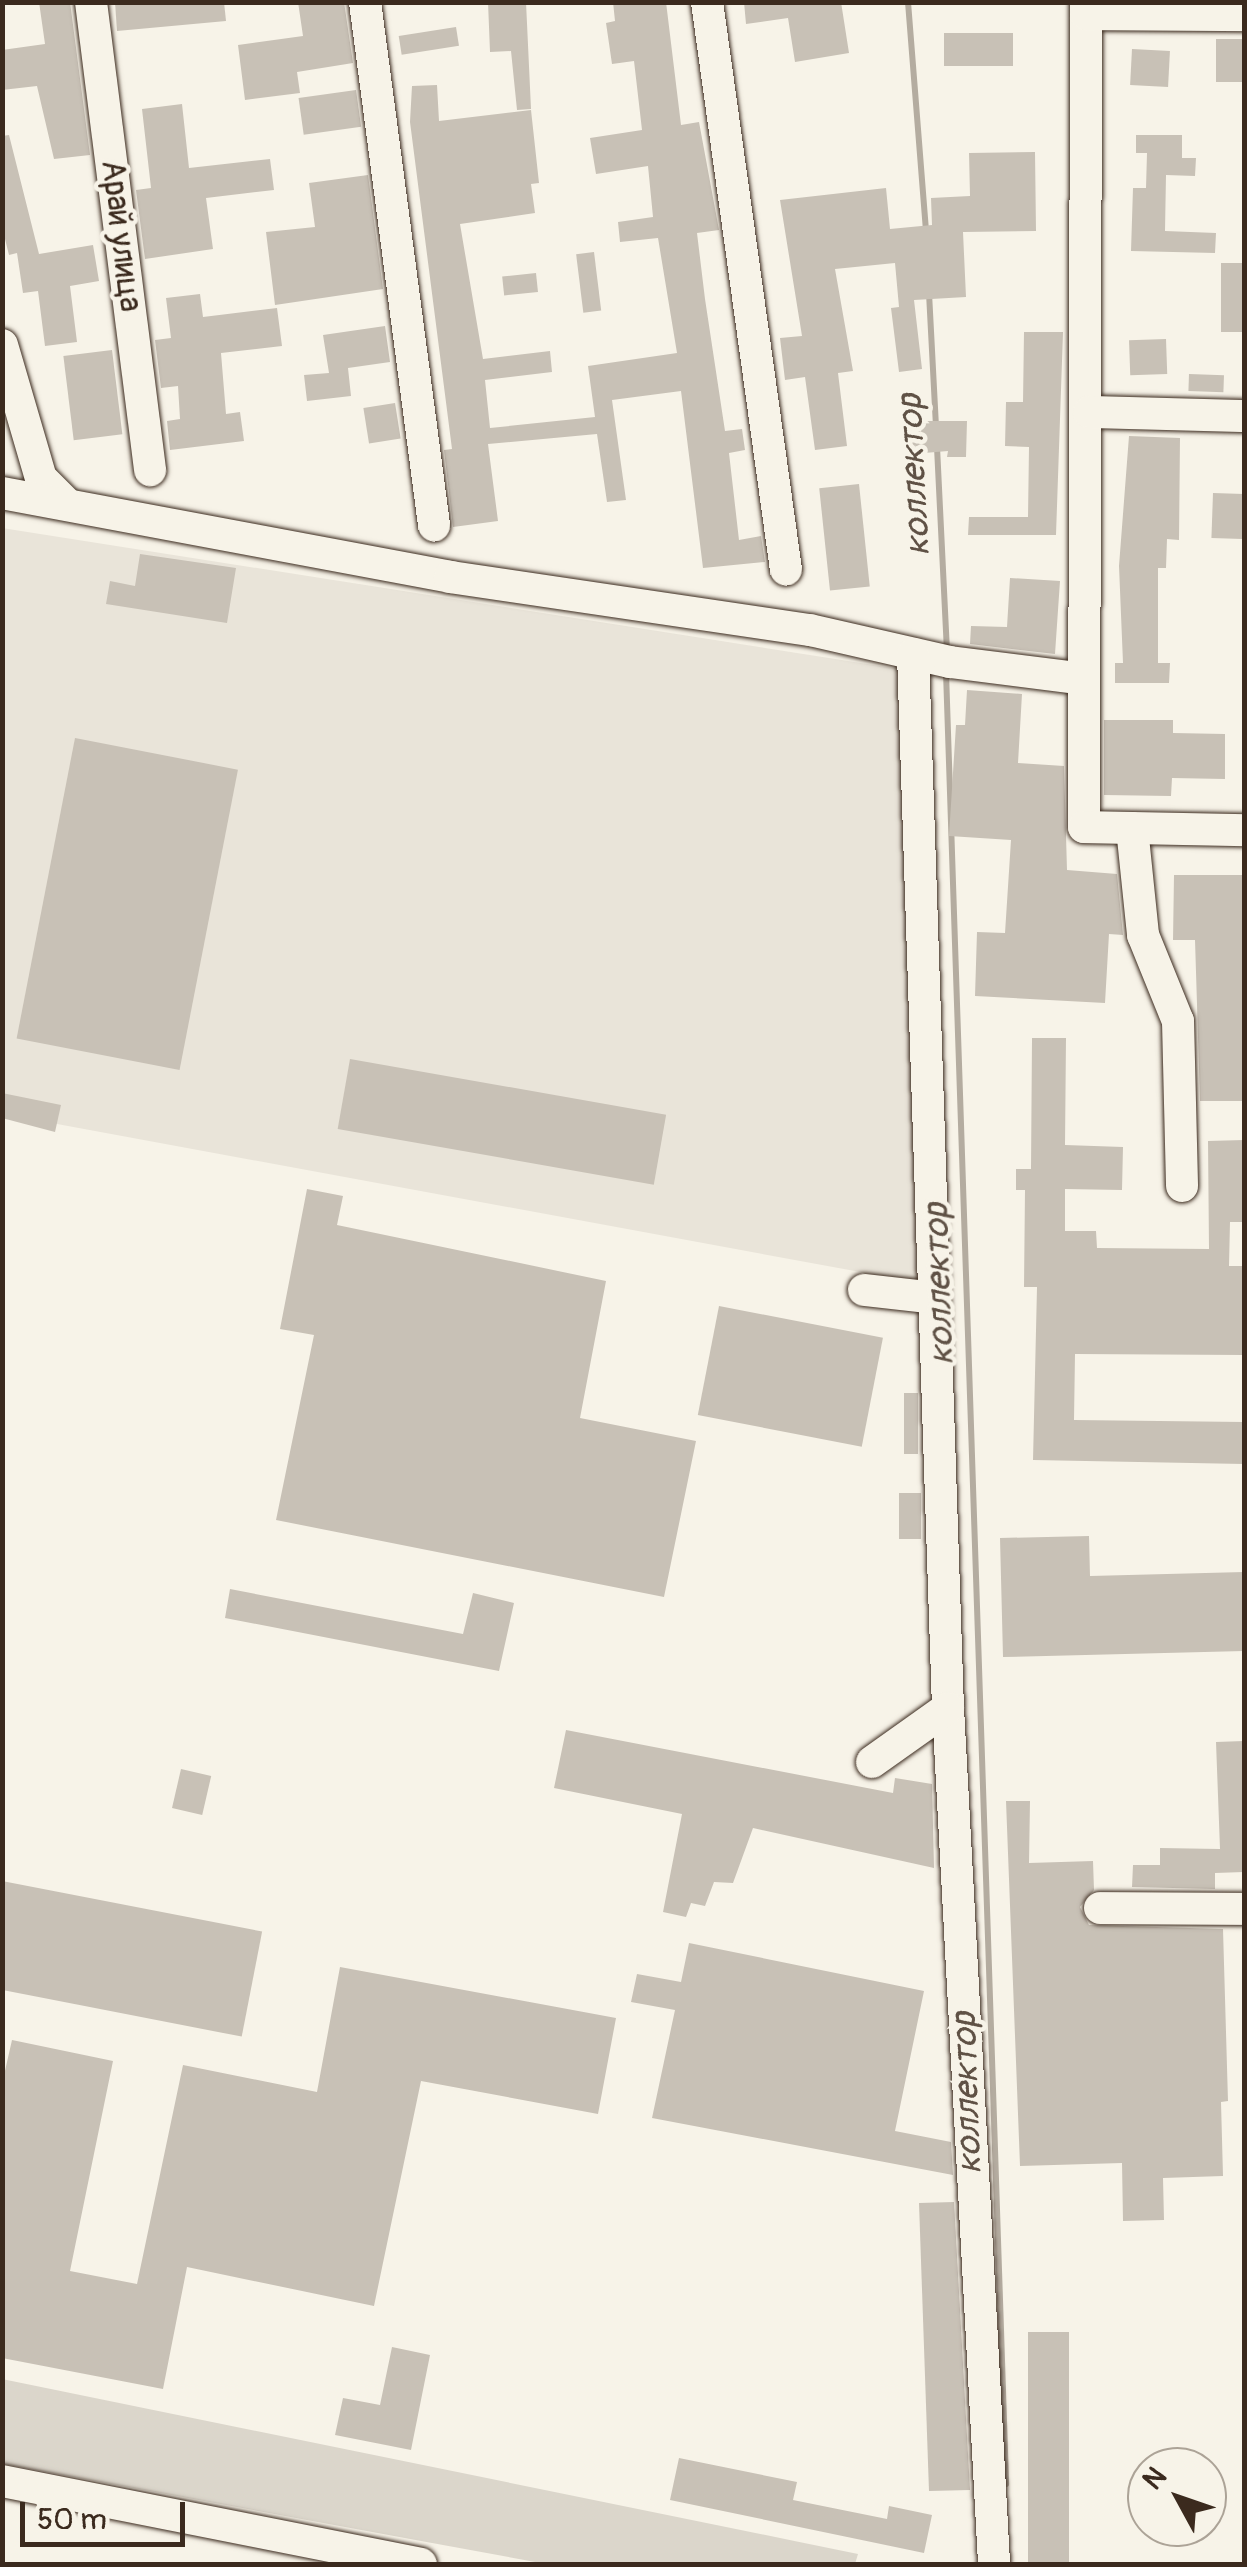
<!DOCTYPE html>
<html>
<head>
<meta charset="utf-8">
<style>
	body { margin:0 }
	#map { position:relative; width:1247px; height:2567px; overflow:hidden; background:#f7f3e8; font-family:Pangolin,sans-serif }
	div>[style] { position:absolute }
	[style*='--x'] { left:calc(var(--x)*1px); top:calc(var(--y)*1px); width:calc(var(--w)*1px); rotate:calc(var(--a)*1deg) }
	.built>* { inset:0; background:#e9e4d9 }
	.green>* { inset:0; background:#dbd6cb }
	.stream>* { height:6px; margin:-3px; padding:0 3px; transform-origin:3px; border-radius:3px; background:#b4aca0 }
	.building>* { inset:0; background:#c8c1b6; transform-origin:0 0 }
	.roads { filter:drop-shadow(0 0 2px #3b2a1e) drop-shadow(0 0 2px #3b2a1e) }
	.minor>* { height:32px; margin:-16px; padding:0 16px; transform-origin:16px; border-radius:16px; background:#f7f3e8 }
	span { translate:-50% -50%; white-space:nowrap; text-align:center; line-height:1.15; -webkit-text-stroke:9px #f7f3e8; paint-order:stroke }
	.street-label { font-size:32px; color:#3b2a1e }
	.water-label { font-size:35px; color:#5f5145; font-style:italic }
	.frame { position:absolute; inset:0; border:5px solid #3b2a1e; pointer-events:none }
	.north { position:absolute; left:1127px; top:2447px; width:100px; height:100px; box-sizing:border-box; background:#f7f3e8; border:2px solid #aca397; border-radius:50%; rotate:310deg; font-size:28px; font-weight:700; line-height:40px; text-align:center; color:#3b2a1e }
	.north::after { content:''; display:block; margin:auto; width:35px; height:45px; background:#3b2a1e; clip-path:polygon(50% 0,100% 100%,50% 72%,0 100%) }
	.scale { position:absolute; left:20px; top:2502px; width:165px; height:45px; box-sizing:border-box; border:5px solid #3b2a1e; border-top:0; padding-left:12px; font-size:30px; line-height:35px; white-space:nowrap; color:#3b2a1e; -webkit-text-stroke:8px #f7f3e8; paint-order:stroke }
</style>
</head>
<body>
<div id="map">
	<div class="built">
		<div style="clip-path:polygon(2px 528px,899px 669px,920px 1283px,3px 1114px)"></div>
	</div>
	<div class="green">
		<div style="clip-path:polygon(2px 2379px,858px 2554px,855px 2564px,546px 2564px,3px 2464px)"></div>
	</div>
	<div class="stream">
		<div style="--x:908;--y:2;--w:229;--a:85.5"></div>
		<div style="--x:929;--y:293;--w:132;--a:87"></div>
		<div style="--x:937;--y:447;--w:203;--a:87.2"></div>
		<div style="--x:946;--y:672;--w:1813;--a:88.1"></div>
	</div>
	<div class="building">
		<div style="clip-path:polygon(39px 2px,70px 2px,90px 155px,54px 159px,37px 86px,2px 90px,2px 50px,45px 44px)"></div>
		<div style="clip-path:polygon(115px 2px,224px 2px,226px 21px,117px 31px)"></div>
		<div style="clip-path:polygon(298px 2px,344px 2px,353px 63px,297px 72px,300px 93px,245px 100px,238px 45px,303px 36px)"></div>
		<div style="clip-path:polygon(488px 2px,526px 2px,531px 109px,517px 110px,511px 51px,490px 52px)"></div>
		<div style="clip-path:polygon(613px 2px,666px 2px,681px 125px,699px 122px,719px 230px,697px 233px,705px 299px,725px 431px,742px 429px,745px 450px,729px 453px,739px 540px,761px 536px,765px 562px,703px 568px,681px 391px,612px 400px,626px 500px,607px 502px,597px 434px,488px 444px,498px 521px,453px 527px,444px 450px,452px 449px,410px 122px,412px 86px,437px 85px,439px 121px,531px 110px,539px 183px,531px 184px,535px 213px,460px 224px,483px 359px,550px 351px,552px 372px,485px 380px,490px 428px,595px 417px,588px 366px,677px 353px,658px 238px,620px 242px,618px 222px,653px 217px,648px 166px,596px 174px,590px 138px,642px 130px,634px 61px,612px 64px,606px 23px,615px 21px)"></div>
		<div style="clip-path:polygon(744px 2px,841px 2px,849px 53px,795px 62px,788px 18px,746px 24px)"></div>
		<div style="left:456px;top:27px;width:19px;height:58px;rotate:81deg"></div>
		<div style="left:1013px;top:33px;width:33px;height:69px;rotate:90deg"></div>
		<div style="left:1216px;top:39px;width:28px;height:43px"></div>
		<div style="left:1132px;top:49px;width:38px;height:36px;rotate:3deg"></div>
		<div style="left:356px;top:90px;width:37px;height:58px;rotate:82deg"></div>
		<div style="clip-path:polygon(182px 104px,189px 168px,270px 159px,274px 190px,206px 198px,213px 249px,145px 259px,136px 190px,151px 188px,142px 109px)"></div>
		<div style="clip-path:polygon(9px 135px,39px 254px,93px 245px,99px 281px,70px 286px,77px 342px,45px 346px,38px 291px,23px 293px,17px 253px,9px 255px,2px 227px,2px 136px)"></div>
		<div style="clip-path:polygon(1136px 135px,1182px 135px,1182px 158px,1196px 158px,1195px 176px,1166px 175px,1165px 231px,1216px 233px,1215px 253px,1131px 251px,1133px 188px,1146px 188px,1147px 153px,1136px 153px)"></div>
		<div style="clip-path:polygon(1035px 152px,1036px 231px,963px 232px,966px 297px,914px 300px,922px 369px,899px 372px,891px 308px,899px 307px,895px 263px,835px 269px,853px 371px,838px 373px,847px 446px,815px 450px,805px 377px,785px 380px,780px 338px,802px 336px,780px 200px,886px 188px,890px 229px,932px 225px,931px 198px,970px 196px,969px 153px)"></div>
		<div style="clip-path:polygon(368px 175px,383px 289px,275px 305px,266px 232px,315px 227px,309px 183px)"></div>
		<div style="left:594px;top:252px;width:59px;height:18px;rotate:83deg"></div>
		<div style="left:1221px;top:263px;width:23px;height:69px"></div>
		<div style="left:536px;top:273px;width:19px;height:34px;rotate:84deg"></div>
		<div style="clip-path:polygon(200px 294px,203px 317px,277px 308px,282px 346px,221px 353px,226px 414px,240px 412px,244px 441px,170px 450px,167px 421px,180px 419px,178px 386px,161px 388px,155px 340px,171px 338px,166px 298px)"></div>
		<div style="clip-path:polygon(385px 326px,390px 362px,348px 368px,351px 396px,307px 401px,304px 375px,329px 373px,323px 335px)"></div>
		<div style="clip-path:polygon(1024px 332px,1063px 332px,1056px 535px,968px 535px,969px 517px,1028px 517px,1029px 447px,1005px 446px,1006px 402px,1023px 402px)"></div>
		<div style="left:1166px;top:339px;width:35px;height:37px;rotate:88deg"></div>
		<div style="left:112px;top:350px;width:85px;height:49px;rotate:83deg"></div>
		<div style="left:1189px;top:374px;width:35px;height:17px;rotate:2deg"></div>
		<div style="left:395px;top:403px;width:36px;height:32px;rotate:81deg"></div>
		<div style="clip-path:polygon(909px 421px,967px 421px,966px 457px,947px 457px,948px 451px,912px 454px)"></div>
		<div style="clip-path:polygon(1129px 436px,1180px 438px,1179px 540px,1167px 539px,1166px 568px,1158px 568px,1158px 663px,1170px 663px,1169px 683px,1115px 683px,1115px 663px,1123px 663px,1119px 566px)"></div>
		<div style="left:859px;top:484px;width:103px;height:40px;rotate:84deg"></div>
		<div style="left:1213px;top:493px;width:31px;height:45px;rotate:2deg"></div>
		<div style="clip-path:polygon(140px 554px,236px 568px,227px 623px,106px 604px,110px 581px,135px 586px)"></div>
		<div style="clip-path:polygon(1010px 578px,1060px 581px,1055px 654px,970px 644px,971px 626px,1007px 627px)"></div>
		<div style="clip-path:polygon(967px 690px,1022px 694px,1018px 763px,1064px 766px,1067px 870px,1117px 874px,1123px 935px,1109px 934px,1105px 1003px,975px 996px,977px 932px,1005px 933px,1011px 840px,949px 836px,956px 725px,965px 725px)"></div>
		<div style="clip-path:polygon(1104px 720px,1173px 720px,1173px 733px,1225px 734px,1225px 779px,1172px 778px,1171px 796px,1104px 795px)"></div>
		<div style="left:75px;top:738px;width:166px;height:306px;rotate:11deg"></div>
		<div style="clip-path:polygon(1174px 875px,1244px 875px,1242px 1101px,1200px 1101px,1195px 940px,1173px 940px)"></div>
		<div style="clip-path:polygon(1032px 1038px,1066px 1038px,1065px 1145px,1123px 1147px,1122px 1190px,1065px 1189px,1065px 1231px,1096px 1231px,1097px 1248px,1209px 1249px,1208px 1141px,1244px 1140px,1244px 1222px,1230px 1222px,1229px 1266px,1244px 1266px,1244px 1355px,1075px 1354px,1074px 1420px,1244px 1422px,1244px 1464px,1033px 1460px,1037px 1287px,1024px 1287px,1025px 1190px,1016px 1190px,1016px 1169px,1031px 1169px)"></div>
		<div style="left:350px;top:1059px;width:321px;height:71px;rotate:10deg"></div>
		<div style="clip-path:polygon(2px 1093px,61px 1105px,55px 1132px,2px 1118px)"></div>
		<div style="clip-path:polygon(307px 1189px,343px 1196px,337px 1225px,606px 1281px,580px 1418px,696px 1441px,664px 1597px,276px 1520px,314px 1335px,280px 1329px)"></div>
		<div style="left:719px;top:1306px;width:167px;height:111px;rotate:11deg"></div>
		<div style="left:904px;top:1393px;width:14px;height:61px"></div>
		<div style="left:899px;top:1493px;width:22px;height:46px"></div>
		<div style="clip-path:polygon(1089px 1536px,1090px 1576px,1244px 1572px,1244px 1651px,1003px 1657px,1000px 1538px)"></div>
		<div style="clip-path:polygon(230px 1589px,463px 1634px,473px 1593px,514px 1603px,499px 1671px,225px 1618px)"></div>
		<div style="clip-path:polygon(566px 1730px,893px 1793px,895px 1778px,932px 1784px,934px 1868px,753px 1828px,733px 1883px,714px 1882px,705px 1906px,691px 1903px,686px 1917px,663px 1912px,682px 1814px,554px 1788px)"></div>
		<div style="clip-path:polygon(1244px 1741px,1244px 1872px,1215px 1873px,1215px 1889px,1132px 1887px,1133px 1865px,1160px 1865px,1160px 1848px,1220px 1849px,1216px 1742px)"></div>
		<div style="left:181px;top:1769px;width:31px;height:40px;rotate:13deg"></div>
		<div style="clip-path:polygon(1006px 1801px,1030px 1801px,1029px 1863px,1093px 1861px,1094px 1890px,1080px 1907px,1089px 1925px,1223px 1929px,1228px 2101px,1221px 2102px,1223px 2176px,1163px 2178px,1164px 2220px,1123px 2221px,1122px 2163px,1020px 2166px)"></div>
		<div style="left:2px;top:1881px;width:265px;height:107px;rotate:11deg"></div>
		<div style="clip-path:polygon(689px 1943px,924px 1991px,895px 2131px,951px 2142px,953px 2175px,652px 2118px,675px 2010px,631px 2002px,637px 1974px,681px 1982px)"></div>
		<div style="clip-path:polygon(340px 1967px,616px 2018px,598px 2114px,421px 2081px,374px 2306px,187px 2267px,163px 2389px,2px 2358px,2px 2084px,12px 2040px,113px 2061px,70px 2271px,137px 2284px,183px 2065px,317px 2092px)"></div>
		<div style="clip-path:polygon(954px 2202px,970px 2490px,929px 2491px,919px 2203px)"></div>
		<div style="left:1069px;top:2332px;width:232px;height:41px;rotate:90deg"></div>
		<div style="clip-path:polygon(392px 2347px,430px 2355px,411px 2450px,335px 2435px,343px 2398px,380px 2405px)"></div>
		<div style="clip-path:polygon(679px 2458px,797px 2482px,793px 2500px,887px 2519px,889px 2506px,932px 2515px,924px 2553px,670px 2500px)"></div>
	</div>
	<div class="roads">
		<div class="minor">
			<div style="--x:91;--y:2;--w:472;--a:82.8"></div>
			<div style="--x:365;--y:2;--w:528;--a:82.48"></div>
			<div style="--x:707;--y:2;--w:573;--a:82.08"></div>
			<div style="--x:1086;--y:2;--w:825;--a:90.14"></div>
			<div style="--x:1084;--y:827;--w:160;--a:1.1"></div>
			<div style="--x:1086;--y:14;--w:158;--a:0.4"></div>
			<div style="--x:2;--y:345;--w:139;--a:73.7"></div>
			<div style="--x:41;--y:478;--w:34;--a:45"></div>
			<div style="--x:1089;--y:412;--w:155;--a:1.5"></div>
			<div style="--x:2;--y:493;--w:456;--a:10.6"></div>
			<div style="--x:450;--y:577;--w:364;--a:8.4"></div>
			<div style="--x:810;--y:630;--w:144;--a:12.9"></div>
			<div style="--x:950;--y:662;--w:135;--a:7.2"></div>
			<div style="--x:913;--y:654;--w:1055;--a:88.1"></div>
			<div style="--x:948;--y:1708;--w:857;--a:86.92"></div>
			<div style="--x:1132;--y:828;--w:108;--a:84.1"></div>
			<div style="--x:1143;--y:935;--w:93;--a:67.9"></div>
			<div style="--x:1178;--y:1021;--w:165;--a:88.6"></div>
			<div style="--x:864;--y:1290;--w:71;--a:6.4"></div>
			<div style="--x:872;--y:1762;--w:93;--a:-35.4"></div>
			<div style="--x:1100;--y:1908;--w:144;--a:0.4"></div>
			<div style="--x:2;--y:2481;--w:427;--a:11.2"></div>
		</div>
	</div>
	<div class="street-label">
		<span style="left:121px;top:236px;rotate:83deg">Арай улица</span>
	</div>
	<div class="water-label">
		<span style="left:914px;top:475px;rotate:-93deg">коллектор</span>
		<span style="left:939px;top:1284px;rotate:-92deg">коллектор</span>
		<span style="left:967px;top:2093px;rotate:-92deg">коллектор</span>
	</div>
	<div class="frame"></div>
	<div class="north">N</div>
	<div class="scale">50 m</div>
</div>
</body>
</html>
